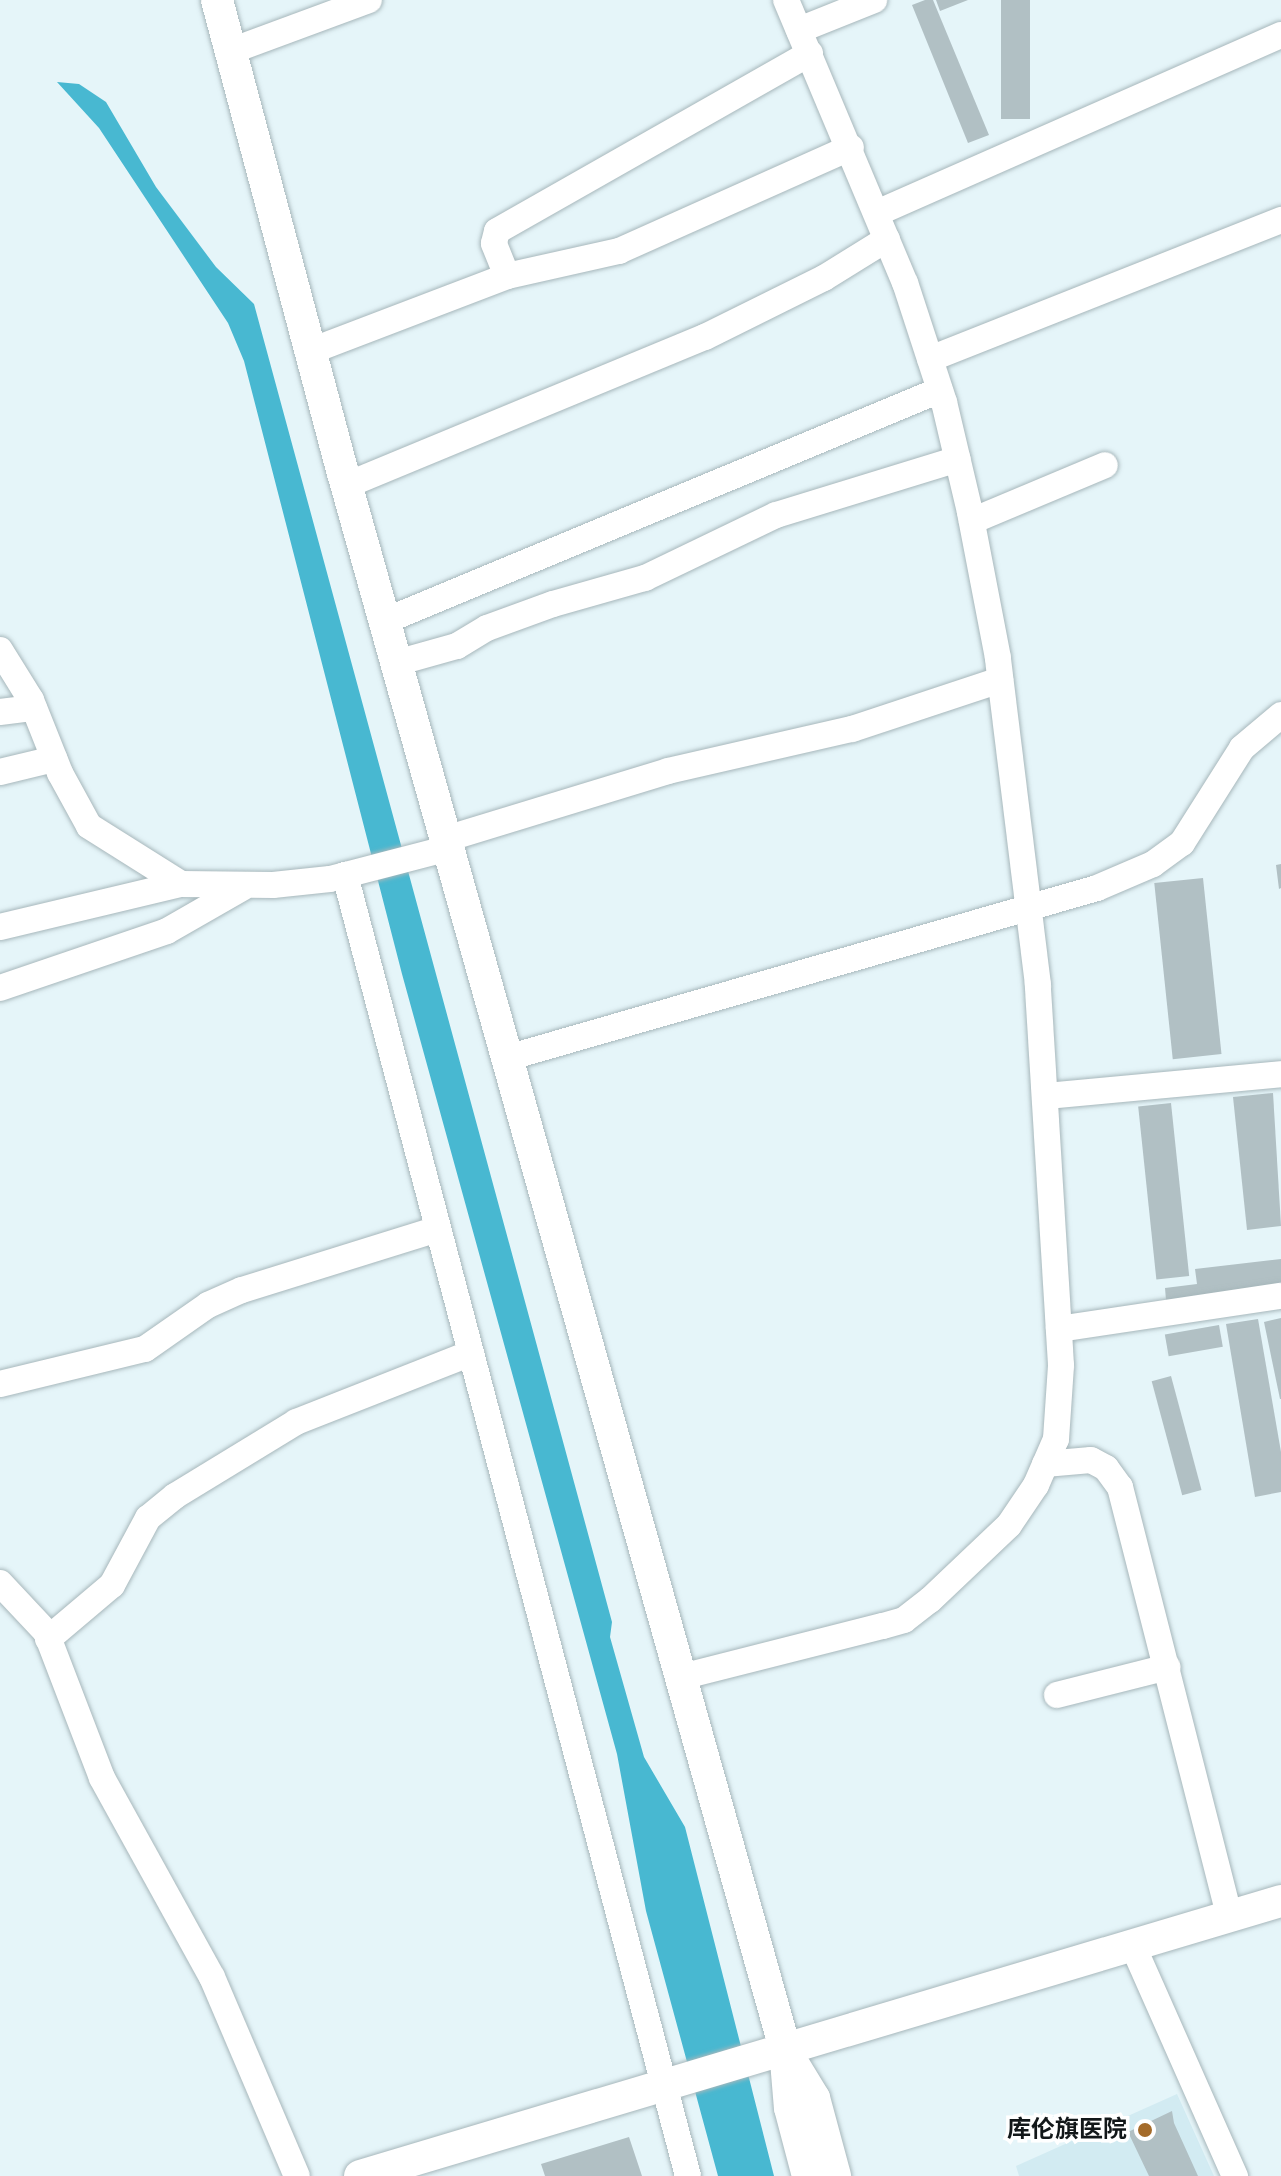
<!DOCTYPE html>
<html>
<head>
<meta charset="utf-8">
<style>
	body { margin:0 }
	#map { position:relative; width:1281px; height:2176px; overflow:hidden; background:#e5f5f9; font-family:"Roboto Serif","Noto Sans SC",serif }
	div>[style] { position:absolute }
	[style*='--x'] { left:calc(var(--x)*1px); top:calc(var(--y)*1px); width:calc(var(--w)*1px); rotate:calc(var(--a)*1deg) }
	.built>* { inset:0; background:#d2ebf2 }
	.water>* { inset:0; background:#48b8d1 }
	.building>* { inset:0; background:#b1c0c4; transform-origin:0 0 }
	.roads { filter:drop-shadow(0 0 2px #a7b7bb) drop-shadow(0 0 2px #a7b7bb) }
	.minor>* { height:26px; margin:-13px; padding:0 13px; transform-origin:13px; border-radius:13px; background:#fff }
	.major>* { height:32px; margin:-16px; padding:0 16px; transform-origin:16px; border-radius:16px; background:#fff }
	.dots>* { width:22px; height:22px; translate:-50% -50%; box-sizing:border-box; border:4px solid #fff; border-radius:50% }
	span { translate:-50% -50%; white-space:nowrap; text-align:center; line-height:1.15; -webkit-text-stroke:7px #fff; paint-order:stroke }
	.poi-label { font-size:24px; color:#121719; font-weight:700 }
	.right { translate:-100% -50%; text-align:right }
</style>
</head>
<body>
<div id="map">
	<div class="built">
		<div style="clip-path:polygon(1177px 2094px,1214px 2176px,1019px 2176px,1016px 2166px)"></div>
	</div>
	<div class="water">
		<div style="clip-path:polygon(57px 82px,79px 84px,106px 102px,156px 187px,216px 267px,254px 304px,612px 1622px,610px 1637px,644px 1757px,685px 1827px,774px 2176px,718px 2176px,646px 1911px,617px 1754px,402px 974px,244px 361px,228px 323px,99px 128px)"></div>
	</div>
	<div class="building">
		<div style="clip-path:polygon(925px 0,933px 0,989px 135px,968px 143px,912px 5px)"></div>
		<div style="clip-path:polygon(936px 0,968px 0,940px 11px)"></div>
		<div style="left:1001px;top:0;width:29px;height:119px"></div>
		<div style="clip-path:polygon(1281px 864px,1281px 888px,1279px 889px,1276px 865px)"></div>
		<div style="left:1203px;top:878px;width:177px;height:49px;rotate:84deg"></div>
		<div style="clip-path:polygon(1273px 1093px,1281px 1226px,1247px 1230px,1233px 1097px)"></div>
		<div style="left:1171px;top:1103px;width:174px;height:33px;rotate:84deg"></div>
		<div style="clip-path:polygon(1281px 1259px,1281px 1288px,1166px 1300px,1165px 1288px,1197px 1284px,1195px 1269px)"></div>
		<div style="clip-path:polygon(1281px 1318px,1281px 1399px,1280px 1399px,1264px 1322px)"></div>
		<div style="clip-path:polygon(1258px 1319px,1281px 1452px,1281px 1492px,1255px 1497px,1226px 1324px)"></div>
		<div style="left:1219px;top:1325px;width:22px;height:55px;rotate:80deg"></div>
		<div style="left:1171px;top:1376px;width:118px;height:20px;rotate:75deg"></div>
		<div style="clip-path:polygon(1172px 2111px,1174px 2123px,1198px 2176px,1149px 2176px,1128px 2132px)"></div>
		<div style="clip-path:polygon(629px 2137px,642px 2176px,545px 2176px,541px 2164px)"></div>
	</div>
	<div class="roads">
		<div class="minor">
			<div style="--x:799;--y:30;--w:81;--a:-21.8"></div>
			<div style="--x:231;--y:51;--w:147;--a:-20.3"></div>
			<div style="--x:877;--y:213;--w:441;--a:-23.8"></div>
			<div style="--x:507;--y:276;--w:35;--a:-112"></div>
			<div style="--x:494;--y:243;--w:12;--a:-76"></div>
			<div style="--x:497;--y:231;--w:360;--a:-29.6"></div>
			<div style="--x:311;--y:351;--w:210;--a:-20.9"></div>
			<div style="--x:507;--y:276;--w:115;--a:-12.6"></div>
			<div style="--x:619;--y:251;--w:254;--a:-24.1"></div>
			<div style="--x:930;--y:359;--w:378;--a:-21.6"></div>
			<div style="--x:347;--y:485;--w:387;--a:-22.5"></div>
			<div style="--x:705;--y:337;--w:133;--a:-26.4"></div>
			<div style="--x:824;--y:278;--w:74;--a:-31.8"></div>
			<div style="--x:972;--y:521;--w:144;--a:-22.8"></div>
			<div style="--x:385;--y:621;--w:601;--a:-22.6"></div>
			<div style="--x:0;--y:650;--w:59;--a:58.2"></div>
			<div style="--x:31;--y:700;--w:79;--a:68.3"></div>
			<div style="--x:60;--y:773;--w:60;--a:61.3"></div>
			<div style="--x:89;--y:826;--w:109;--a:32.2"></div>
			<div style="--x:181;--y:884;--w:92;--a:0.6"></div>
			<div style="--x:273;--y:885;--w:57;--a:-6"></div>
			<div style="--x:330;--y:879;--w:123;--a:-14.6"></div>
			<div style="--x:396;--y:663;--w:63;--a:-15.6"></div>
			<div style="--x:457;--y:646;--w:35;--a:-31"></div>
			<div style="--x:487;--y:628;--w:70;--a:-20"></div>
			<div style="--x:553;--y:604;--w:96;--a:-15.8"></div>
			<div style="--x:645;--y:578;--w:145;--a:-25.7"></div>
			<div style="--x:776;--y:515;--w:190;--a:-17.1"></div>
			<div style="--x:0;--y:712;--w:34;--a:-7"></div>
			<div style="--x:0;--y:772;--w:56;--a:-13.5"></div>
			<div style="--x:446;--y:839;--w:232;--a:-17"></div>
			<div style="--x:668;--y:771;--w:189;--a:-12.9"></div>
			<div style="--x:852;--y:729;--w:156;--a:-18.3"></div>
			<div style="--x:345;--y:875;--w:1345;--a:75.23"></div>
			<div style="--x:0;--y:927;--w:186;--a:-13.4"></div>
			<div style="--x:0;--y:988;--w:176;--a:-18.8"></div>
			<div style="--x:167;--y:931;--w:86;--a:-29.8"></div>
			<div style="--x:507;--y:1058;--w:614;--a:-16.07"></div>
			<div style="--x:1097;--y:888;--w:61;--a:-23.2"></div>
			<div style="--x:1153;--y:864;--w:36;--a:-36"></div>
			<div style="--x:1182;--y:843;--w:112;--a:-57.7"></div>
			<div style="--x:1242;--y:748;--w:51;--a:-40.2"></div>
			<div style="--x:1046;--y:1096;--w:236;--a:-5.3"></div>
			<div style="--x:1059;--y:1329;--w:224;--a:-8.5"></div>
			<div style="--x:0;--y:1384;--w:149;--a:-13.6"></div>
			<div style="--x:145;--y:1349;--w:77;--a:-34.9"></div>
			<div style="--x:208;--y:1305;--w:37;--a:-24"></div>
			<div style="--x:242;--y:1290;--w:205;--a:-17.3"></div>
			<div style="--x:1045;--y:1464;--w:46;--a:-5"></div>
			<div style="--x:1091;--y:1460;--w:17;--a:28"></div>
			<div style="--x:1106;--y:1468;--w:24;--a:54"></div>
			<div style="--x:1120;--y:1487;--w:444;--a:75.7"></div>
			<div style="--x:0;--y:1583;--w:67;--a:46.8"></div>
			<div style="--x:46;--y:1632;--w:156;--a:69"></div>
			<div style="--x:102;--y:1778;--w:227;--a:61.1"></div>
			<div style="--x:212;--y:1977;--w:216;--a:66.9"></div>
			<div style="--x:48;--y:1639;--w:84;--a:-40.2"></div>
			<div style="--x:112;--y:1585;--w:76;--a:-61.8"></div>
			<div style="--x:148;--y:1518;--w:35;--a:-39"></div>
			<div style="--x:175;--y:1496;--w:142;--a:-31.4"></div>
			<div style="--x:296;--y:1422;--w:188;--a:-21.5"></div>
			<div style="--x:681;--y:1677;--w:208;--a:-14.2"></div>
			<div style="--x:883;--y:1626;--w:22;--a:-16"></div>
			<div style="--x:904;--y:1620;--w:33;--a:-38"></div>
			<div style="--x:930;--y:1600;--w:109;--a:-43.5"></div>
			<div style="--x:1009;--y:1525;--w:48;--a:-56"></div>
			<div style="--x:1036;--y:1485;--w:50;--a:-66.5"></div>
			<div style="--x:1056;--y:1439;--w:74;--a:-86.1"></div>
			<div style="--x:1061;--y:1365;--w:381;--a:-93.5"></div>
			<div style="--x:1038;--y:985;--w:329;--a:-97"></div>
			<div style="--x:998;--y:658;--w:149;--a:-100.9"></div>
			<div style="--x:970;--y:512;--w:113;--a:-103.3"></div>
			<div style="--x:944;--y:402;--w:125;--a:-108.1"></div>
			<div style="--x:905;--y:283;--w:307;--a:-112.8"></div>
			<div style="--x:1057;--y:1695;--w:114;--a:-14.2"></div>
			<div style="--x:1133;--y:1946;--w:252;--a:66.1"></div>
		</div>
		<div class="major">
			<div style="--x:217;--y:0;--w:489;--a:75.1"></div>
			<div style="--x:343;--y:473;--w:1637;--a:74.33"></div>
			<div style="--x:785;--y:2049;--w:59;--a:85.2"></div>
			<div style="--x:790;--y:2108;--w:70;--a:75.2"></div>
			<div style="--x:789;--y:2057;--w:48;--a:58.6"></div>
			<div style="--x:814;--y:2098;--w:81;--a:74.9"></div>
			<div style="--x:360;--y:2176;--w:961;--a:-16.63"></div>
		</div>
	</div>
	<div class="dots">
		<div style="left:1145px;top:2130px;background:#a46b2a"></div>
	</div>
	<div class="poi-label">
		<span class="right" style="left:1127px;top:2130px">库伦旗医院</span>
	</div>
</div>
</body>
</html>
